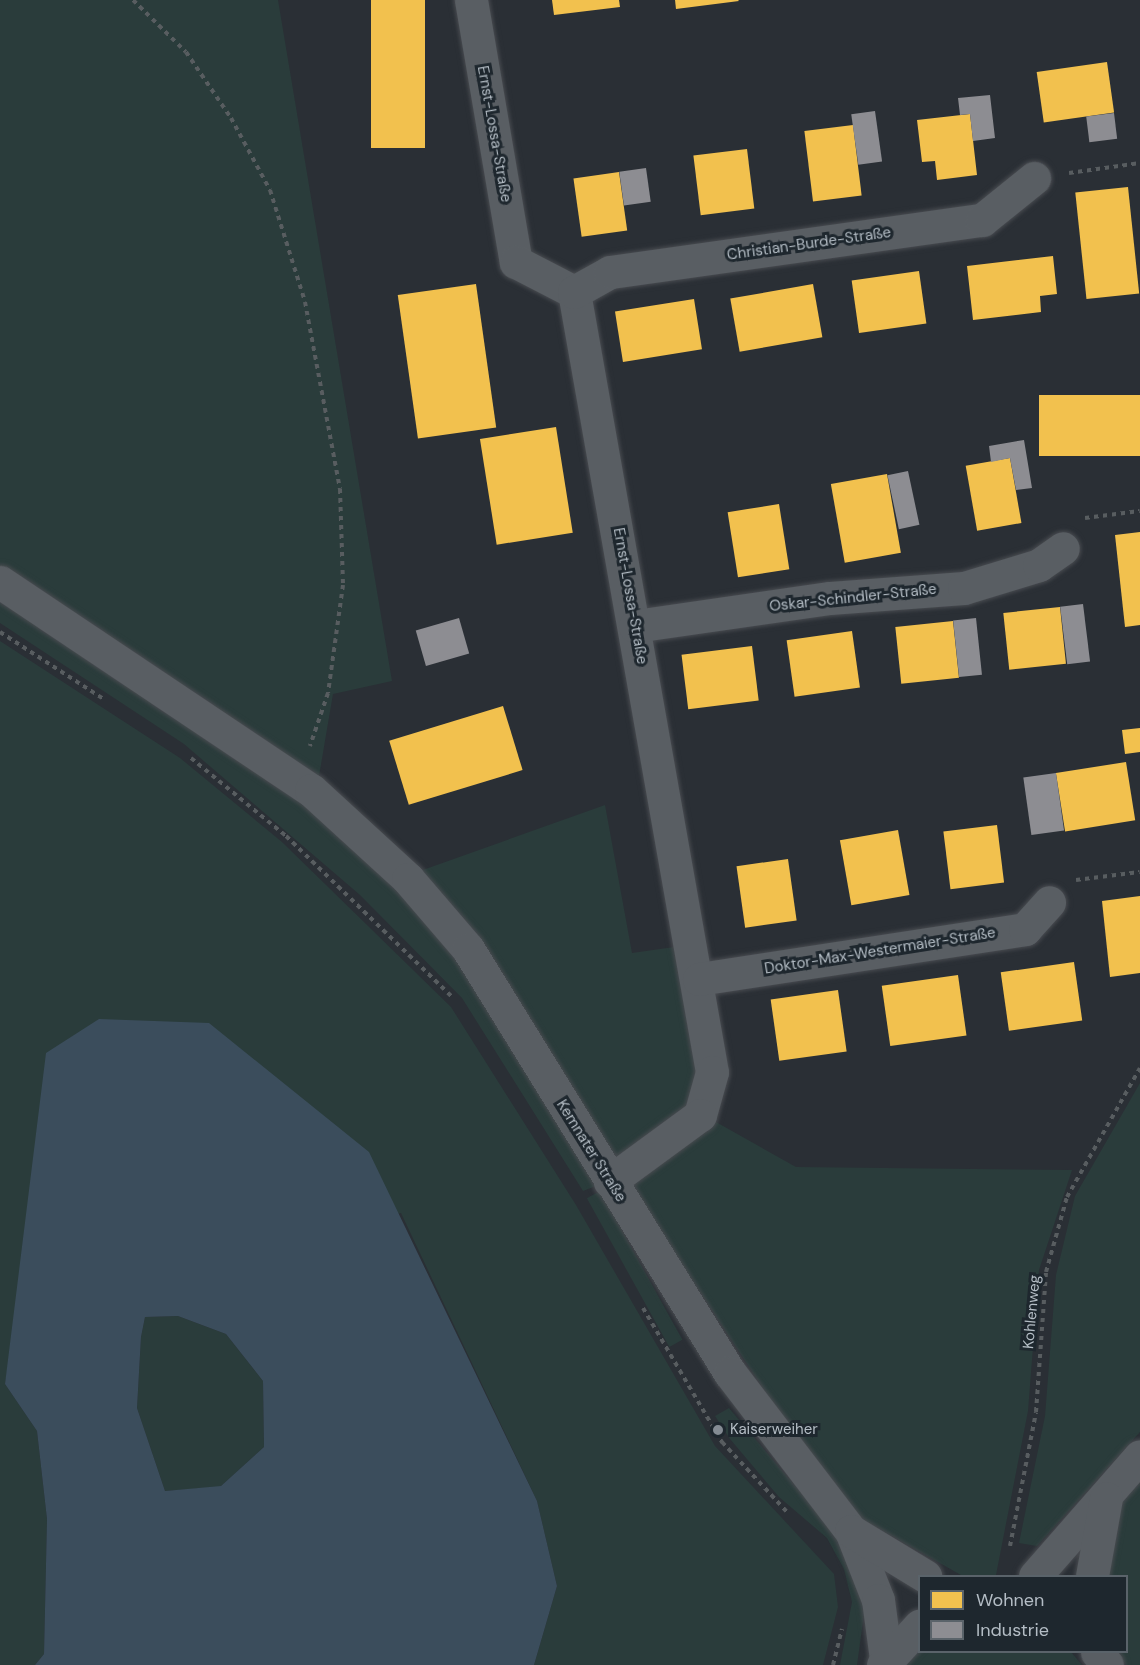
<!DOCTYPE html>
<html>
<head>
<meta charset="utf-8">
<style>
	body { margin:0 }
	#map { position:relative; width:1140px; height:1665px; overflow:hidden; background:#2a2f35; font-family:"DM Sans",sans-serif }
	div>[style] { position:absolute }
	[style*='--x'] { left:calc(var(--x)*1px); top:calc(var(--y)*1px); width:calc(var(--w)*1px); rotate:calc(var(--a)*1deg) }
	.green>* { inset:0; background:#2a3c3b; transform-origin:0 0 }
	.water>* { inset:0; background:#3b4d5c }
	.homes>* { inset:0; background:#f2c14e; transform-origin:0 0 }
	.industry>* { inset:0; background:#8d8d92; transform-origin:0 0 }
	.path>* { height:4px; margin-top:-2px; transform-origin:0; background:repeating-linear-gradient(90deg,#585d60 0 4.5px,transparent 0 9px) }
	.roads { filter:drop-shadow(0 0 2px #484b50) drop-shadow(0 0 2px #484b50) }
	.minor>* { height:33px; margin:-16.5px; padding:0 16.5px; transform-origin:16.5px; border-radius:16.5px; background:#595e63 }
	.dots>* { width:16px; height:16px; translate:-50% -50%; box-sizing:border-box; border:3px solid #1e272e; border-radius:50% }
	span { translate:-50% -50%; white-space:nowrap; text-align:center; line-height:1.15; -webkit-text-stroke:6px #1e272e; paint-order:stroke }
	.street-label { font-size:15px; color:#b4bdc5 }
	.poi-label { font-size:15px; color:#b4bdc5 }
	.left { translate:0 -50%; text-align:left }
	.legend { position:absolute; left:918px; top:1575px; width:210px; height:78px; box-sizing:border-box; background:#1e272e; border:2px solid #5a636a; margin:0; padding:8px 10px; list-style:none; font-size:18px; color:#b4bdc5 }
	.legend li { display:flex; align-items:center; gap:12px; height:30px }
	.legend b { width:30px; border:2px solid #5a636a }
</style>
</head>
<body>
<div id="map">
	<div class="green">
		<div style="clip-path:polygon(0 0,278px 0,392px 681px,333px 694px,318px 782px,0 571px)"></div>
		<div style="clip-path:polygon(0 593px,304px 799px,401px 886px,458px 954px,596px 1186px,583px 1191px,462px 998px,360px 895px,184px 744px,0 623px)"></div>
		<div style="clip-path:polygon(0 641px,180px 758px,282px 842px,451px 1007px,576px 1205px,715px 1446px,834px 1574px,838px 1607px,823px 1665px,534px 1665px,557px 1586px,537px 1501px,401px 1213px,19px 1298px,5px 1384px,37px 1431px,47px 1519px,44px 1654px,35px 1665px,0 1665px)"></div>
		<div style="clip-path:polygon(605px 805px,632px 953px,674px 947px,697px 1073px,687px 1111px,611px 1162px,420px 871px)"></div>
		<div style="clip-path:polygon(1140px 1083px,1140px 1432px,1037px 1546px,1019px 1543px,1045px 1416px,1056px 1275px,1075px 1196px)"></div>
		<div style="clip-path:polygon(716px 1122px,796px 1167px,1072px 1170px,1039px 1270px,1028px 1411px,996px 1575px,961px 1575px,860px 1518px,801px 1446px,627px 1181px)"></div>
		<div style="left:600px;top:1191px;width:170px;height:15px;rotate:61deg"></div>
		<div style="clip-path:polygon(178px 1316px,226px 1334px,263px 1381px,264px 1447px,220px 1487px,165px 1491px,137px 1408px,141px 1337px,145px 1317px)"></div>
		<div style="clip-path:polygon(729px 1408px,840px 1539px,865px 1607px,857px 1665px,840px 1665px,852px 1602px,844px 1569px,827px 1538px,779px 1497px,730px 1439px,715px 1416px)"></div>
		<div style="clip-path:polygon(1140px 1480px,1140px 1665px,1126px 1665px,1117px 1652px,1126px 1652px,1126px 1576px,1108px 1576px,1118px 1507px)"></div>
		<div style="clip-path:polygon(919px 1651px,1071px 1652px,1082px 1665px,906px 1665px)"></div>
	</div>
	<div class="water">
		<div style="clip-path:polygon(evenodd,99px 1019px,209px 1023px,369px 1152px,537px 1501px,557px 1586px,534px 1665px,35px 1665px,44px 1654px,47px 1519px,37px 1431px,5px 1384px,46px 1053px,99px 1019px,178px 1316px,226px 1334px,263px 1381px,264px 1447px,221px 1486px,165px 1491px,137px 1408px,141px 1337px,145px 1317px,178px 1316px)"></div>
	</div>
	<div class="homes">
		<div style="left:371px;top:0;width:54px;height:148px"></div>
		<div style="clip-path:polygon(552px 0,619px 0,620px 7px,554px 15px)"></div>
		<div style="clip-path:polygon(675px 0,738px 0,739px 1px,676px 9px)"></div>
		<div style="left:1107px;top:62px;width:51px;height:71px;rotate:82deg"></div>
		<div style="clip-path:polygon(970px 114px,977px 175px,937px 180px,935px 161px,922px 162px,917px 120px)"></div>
		<div style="left:853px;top:125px;width:71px;height:49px;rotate:83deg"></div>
		<div style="left:747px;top:149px;width:60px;height:54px;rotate:83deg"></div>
		<div style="left:619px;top:172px;width:59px;height:46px;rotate:82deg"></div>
		<div style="left:1128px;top:187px;width:107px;height:53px;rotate:84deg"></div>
		<div style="clip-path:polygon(1053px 256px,1057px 294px,1040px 296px,1041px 312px,973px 320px,967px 266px)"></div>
		<div style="left:919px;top:271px;width:53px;height:68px;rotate:82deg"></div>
		<div style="left:476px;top:284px;width:145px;height:79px;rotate:82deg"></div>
		<div style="left:813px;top:284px;width:54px;height:84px;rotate:80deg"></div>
		<div style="left:694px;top:299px;width:51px;height:80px;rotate:81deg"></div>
		<div style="left:1140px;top:395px;width:61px;height:101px;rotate:90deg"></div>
		<div style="left:556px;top:427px;width:107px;height:77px;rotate:81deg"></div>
		<div style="left:1010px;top:458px;width:66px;height:45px;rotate:80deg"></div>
		<div style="left:887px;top:474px;width:80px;height:57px;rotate:80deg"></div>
		<div style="left:779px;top:504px;width:66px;height:52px;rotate:81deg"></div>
		<div style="clip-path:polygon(1140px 532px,1140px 625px,1125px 627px,1115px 535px)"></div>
		<div style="left:1060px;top:607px;width:57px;height:57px;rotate:84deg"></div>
		<div style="left:953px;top:621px;width:57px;height:58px;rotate:84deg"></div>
		<div style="left:852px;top:631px;width:57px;height:66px;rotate:82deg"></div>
		<div style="left:752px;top:646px;width:55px;height:71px;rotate:83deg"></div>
		<div style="left:503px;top:706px;width:67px;height:119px;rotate:73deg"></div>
		<div style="clip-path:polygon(1140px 728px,1140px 752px,1125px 754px,1122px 730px)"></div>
		<div style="left:1126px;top:762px;width:59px;height:71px;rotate:81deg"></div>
		<div style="left:997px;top:825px;width:58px;height:54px;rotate:83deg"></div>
		<div style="left:898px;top:830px;width:66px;height:59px;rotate:80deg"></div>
		<div style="left:788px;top:859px;width:62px;height:52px;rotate:82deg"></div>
		<div style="clip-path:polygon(1140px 896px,1140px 973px,1110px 977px,1102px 901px)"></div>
		<div style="left:1074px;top:962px;width:59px;height:74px;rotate:82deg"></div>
		<div style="left:958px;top:975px;width:61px;height:77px;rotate:82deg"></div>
		<div style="left:838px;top:990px;width:62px;height:68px;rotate:82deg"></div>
	</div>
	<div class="industry">
		<div style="clip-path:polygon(990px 95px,995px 138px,973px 141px,970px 114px,960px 115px,958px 98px)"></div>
		<div style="left:875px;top:111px;width:51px;height:24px;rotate:82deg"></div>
		<div style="left:1114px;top:113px;width:26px;height:28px;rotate:83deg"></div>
		<div style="left:646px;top:168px;width:34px;height:27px;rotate:82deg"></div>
		<div style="clip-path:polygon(1024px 440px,1032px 488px,1016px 490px,1010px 458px,991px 462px,989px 446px)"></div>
		<div style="left:908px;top:471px;width:55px;height:21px;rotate:78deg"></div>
		<div style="left:1083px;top:604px;width:58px;height:23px;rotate:83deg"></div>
		<div style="left:459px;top:618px;width:37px;height:45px;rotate:74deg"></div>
		<div style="left:976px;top:618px;width:57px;height:23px;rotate:84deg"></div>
		<div style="left:1056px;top:773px;width:58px;height:33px;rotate:82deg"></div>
	</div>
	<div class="path">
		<div style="--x:133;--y:0;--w:74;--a:44.5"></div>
		<div style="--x:186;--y:52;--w:80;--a:55.7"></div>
		<div style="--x:231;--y:118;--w:82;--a:61.6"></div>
		<div style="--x:270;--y:190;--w:117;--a:72.6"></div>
		<div style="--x:305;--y:302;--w:190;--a:79.4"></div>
		<div style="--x:340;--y:489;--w:96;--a:88.2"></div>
		<div style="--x:343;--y:585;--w:109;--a:97.9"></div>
		<div style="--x:328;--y:693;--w:56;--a:108.8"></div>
		<div style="--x:1069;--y:173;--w:72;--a:-8"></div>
		<div style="--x:1085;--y:518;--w:55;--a:-7.3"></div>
		<div style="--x:0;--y:632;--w:125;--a:32.9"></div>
		<div style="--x:191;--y:758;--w:123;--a:39.4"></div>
		<div style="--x:286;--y:836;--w:230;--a:44.1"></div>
		<div style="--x:1076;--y:880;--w:64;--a:-7.1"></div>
		<div style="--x:643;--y:1308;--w:156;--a:59.5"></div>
		<div style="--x:722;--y:1442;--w:96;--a:47.1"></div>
		<div style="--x:1010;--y:1546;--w:136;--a:-79"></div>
		<div style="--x:1036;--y:1412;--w:140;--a:-85.9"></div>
		<div style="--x:1046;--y:1272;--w:78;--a:-74.4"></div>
		<div style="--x:1067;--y:1197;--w:148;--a:-60.5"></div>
		<div style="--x:833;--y:1665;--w:37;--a:-76"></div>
	</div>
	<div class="roads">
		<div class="minor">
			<div style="--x:471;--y:0;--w:266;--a:80.3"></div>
			<div style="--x:516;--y:262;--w:65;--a:27.3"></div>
			<div style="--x:574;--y:292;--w:792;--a:79.97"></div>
			<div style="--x:712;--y:1072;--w:45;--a:105.6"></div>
			<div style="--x:700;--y:1115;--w:112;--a:143.7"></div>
			<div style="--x:574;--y:292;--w:41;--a:-29.1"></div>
			<div style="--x:610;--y:272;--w:376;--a:-8"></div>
			<div style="--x:982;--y:220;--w:67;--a:-38.9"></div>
			<div style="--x:0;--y:582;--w:374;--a:33.8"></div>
			<div style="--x:311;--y:790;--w:132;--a:42.5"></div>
			<div style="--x:408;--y:879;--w:92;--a:49.4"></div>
			<div style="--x:468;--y:949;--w:498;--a:58.3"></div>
			<div style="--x:730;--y:1373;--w:199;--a:52.6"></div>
			<div style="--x:851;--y:1531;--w:74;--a:68.6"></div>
			<div style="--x:878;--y:1600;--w:60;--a:82.3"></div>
			<div style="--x:635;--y:626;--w:197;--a:-8.2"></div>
			<div style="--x:830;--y:598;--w:134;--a:-4.3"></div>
			<div style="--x:964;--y:588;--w:78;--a:-17"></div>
			<div style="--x:1039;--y:565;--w:29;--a:-35"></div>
			<div style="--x:699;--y:979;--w:330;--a:-8.7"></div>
			<div style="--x:1025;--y:929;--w:36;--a:-48"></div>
			<div style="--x:851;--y:1531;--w:87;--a:31.3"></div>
			<div style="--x:1035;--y:1576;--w:159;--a:-48.8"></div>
			<div style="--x:1092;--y:1576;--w:79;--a:-79.8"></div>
			<div style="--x:1097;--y:1652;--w:16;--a:52"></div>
			<div style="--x:883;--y:1665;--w:54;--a:-47.2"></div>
		</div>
	</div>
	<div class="dots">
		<div style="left:718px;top:1430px;background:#848b93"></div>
	</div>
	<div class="street-label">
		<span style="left:494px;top:134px;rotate:80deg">Ernst-Lossa-Straße</span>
		<span style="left:809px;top:244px;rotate:-8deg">Christian-Burde-Straße</span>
		<span style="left:630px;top:596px;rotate:80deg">Ernst-Lossa-Straße</span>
		<span style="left:853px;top:598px;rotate:-6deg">Oskar-Schindler-Straße</span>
		<span style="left:880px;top:951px;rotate:-9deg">Doktor-Max-Westermaier-Straße</span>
		<span style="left:591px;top:1151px;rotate:58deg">Kemnater Straße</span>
		<span style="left:1032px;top:1312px;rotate:-85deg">Kohlenweg</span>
	</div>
	<div class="poi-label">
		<span class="left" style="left:730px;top:1430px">Kaiserweiher</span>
	</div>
	<ul class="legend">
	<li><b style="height:16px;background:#f2c14e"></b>Wohnen</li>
	<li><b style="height:16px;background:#8d8d92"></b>Industrie</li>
	</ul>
</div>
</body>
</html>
